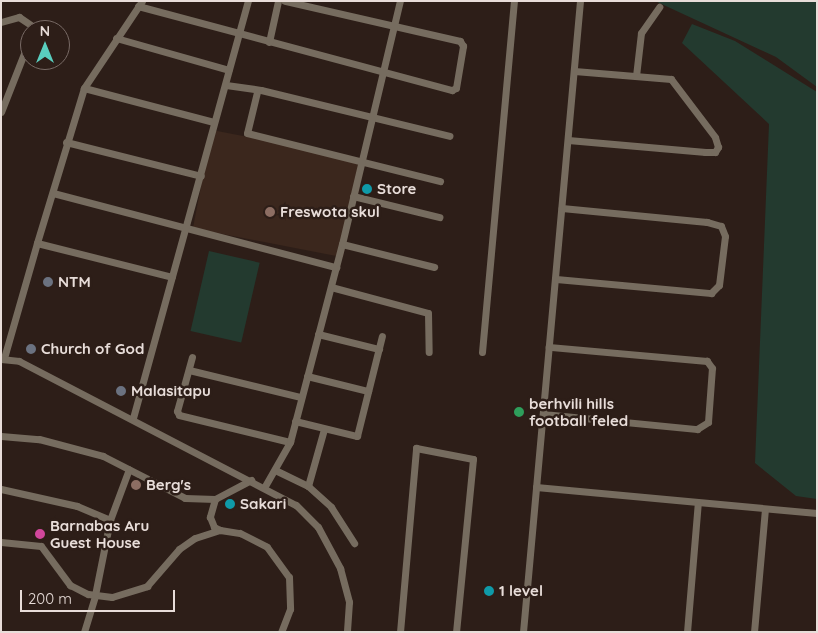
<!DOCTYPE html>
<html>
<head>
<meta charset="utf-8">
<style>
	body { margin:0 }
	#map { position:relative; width:818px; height:633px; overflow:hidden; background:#2d1e18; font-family:Quicksand,sans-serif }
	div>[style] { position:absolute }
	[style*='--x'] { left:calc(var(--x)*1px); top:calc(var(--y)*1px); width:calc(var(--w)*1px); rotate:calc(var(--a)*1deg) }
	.built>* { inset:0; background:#3b271d; transform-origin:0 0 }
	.green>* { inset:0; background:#233a2f; transform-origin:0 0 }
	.minor>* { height:7px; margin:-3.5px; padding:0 3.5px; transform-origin:3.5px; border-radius:3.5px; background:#766c5f }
	.dots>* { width:14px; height:14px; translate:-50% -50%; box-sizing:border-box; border:2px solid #2d1e18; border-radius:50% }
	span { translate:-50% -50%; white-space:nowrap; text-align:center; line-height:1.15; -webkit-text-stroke:5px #2d1e18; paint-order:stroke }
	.poi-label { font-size:15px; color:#e8ddd9; font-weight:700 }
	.left { translate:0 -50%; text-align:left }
	.frame { position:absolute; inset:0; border:2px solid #e8ddd9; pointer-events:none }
	.north { position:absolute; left:20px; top:20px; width:50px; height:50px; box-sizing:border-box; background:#2d1e18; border:1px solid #786a65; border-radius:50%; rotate:0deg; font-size:14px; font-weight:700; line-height:20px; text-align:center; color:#e8ddd9 }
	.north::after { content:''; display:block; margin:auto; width:18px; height:22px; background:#59cebe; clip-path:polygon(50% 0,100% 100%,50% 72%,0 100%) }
	.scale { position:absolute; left:20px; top:590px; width:155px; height:22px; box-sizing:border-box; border:2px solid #e8ddd9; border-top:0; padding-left:6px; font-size:15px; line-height:18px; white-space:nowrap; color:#e8ddd9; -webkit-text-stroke:4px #2d1e18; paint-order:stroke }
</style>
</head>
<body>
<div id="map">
	<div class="built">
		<div style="left:212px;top:130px;width:153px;height:100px;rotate:11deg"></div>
	</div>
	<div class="green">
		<div style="clip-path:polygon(655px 1px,817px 1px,817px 87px,776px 57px)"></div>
		<div style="clip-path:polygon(692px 24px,735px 41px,817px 92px,817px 499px,796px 496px,755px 463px,769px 124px,682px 43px)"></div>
		<div style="left:209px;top:251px;width:52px;height:82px;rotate:13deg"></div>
	</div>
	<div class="minor">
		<div style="--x:142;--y:1;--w:105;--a:123.7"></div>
		<div style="--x:84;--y:88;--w:162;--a:106.9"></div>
		<div style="--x:37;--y:243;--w:139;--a:14.1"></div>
		<div style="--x:138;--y:6;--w:325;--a:15"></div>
		<div style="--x:452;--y:90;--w:4;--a:-27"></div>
		<div style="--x:456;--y:88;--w:43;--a:-80.5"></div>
		<div style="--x:463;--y:46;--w:6;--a:-121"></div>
		<div style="--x:460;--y:41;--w:180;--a:-167.1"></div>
		<div style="--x:1;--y:22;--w:19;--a:-16"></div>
		<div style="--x:19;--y:17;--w:18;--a:34"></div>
		<div style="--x:34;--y:27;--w:3;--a:108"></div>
		<div style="--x:116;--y:38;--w:117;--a:15.8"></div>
		<div style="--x:269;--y:42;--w:42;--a:-77.6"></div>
		<div style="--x:636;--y:76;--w:43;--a:-83.4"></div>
		<div style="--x:641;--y:33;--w:32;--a:-55"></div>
		<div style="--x:226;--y:85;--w:35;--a:8"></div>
		<div style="--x:261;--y:90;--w:194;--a:13.7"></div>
		<div style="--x:84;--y:88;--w:134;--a:14.7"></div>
		<div style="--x:257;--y:92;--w:42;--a:103.7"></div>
		<div style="--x:247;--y:133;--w:199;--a:14"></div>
		<div style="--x:1;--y:112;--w:79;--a:-68.6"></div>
		<div style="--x:568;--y:140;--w:138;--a:5"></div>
		<div style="--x:705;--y:152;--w:10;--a:0"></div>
		<div style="--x:715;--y:152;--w:6;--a:-59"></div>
		<div style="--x:718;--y:147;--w:10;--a:-107"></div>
		<div style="--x:715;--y:137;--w:73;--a:-127.2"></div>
		<div style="--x:671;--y:79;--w:97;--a:-175.3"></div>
		<div style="--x:66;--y:142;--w:139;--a:14.1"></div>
		<div style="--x:53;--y:193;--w:293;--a:14.7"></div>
		<div style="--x:353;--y:196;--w:89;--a:13.7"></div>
		<div style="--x:342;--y:244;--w:95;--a:14"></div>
		<div style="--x:556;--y:279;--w:156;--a:5.2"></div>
		<div style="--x:711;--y:293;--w:11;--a:-45"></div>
		<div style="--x:719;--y:285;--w:49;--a:-83"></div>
		<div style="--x:725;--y:236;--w:11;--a:-112"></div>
		<div style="--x:721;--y:226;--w:15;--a:-164"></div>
		<div style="--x:707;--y:222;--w:146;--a:-174.5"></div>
		<div style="--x:331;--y:287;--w:100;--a:15"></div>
		<div style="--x:428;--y:313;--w:39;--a:89"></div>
		<div style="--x:318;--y:334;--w:63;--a:13.8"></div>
		<div style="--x:482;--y:352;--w:352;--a:-84.8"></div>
		<div style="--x:192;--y:357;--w:56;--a:105.5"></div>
		<div style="--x:177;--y:411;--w:4;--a:63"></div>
		<div style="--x:179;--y:415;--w:114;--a:13.7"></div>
		<div style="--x:4;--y:358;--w:120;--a:-74"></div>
		<div style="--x:1;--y:359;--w:18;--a:6"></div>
		<div style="--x:19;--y:361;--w:312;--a:27.5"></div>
		<div style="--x:296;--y:505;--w:31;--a:45"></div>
		<div style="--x:318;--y:527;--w:47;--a:61.8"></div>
		<div style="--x:340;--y:568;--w:35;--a:75"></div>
		<div style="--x:349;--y:602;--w:30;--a:94"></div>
		<div style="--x:189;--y:370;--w:115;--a:13.6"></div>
		<div style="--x:307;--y:376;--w:63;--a:13.8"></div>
		<div style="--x:543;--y:414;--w:155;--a:5.6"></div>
		<div style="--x:697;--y:429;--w:13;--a:-32"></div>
		<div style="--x:708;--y:422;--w:54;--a:-85.8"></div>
		<div style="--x:712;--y:368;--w:9;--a:-126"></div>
		<div style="--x:707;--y:361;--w:159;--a:-174.9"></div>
		<div style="--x:133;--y:418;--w:433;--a:-74.6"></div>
		<div style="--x:295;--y:421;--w:64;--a:13.6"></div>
		<div style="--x:357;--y:436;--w:103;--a:-76"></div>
		<div style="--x:1;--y:436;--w:38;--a:5"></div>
		<div style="--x:39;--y:439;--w:66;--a:14.9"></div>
		<div style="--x:103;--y:456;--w:92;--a:27.1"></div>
		<div style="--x:185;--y:498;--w:30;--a:2"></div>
		<div style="--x:215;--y:499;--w:41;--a:-27.8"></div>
		<div style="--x:275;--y:470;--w:37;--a:26"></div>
		<div style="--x:308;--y:486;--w:59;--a:-74.3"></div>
		<div style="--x:265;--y:486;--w:51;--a:-60.4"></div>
		<div style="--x:290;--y:442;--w:205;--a:-75.3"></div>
		<div style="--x:342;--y:244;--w:250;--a:-76.6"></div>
		<div style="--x:308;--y:486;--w:31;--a:42"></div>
		<div style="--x:331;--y:507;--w:43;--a:57.4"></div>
		<div style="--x:536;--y:487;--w:282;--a:5.3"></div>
		<div style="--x:1;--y:489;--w:78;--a:12.6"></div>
		<div style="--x:77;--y:506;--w:36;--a:23"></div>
		<div style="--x:110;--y:520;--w:54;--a:-69.6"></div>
		<div style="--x:215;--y:499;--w:19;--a:106"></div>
		<div style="--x:210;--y:517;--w:11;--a:68"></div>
		<div style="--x:214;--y:527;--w:7;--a:27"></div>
		<div style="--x:1;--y:542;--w:40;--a:5.7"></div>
		<div style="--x:41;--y:546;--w:49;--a:53.4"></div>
		<div style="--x:70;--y:585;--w:20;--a:27"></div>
		<div style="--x:88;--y:594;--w:24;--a:7"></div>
		<div style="--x:112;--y:597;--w:37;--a:-17"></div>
		<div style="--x:147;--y:586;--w:49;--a:-49.1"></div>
		<div style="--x:179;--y:549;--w:19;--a:-35"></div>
		<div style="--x:195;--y:538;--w:26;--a:-18"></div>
		<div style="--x:220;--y:530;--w:20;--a:9"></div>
		<div style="--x:240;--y:533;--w:30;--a:27"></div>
		<div style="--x:267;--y:547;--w:37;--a:54"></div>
		<div style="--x:289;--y:577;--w:32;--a:88"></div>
		<div style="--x:290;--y:609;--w:25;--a:111"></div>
		<div style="--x:84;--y:632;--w:39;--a:-73"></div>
		<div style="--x:95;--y:595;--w:76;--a:-78.7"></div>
		<div style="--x:400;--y:632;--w:185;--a:-85"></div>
		<div style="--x:416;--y:448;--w:58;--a:10.9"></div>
		<div style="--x:473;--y:459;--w:174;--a:95.6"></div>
		<div style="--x:523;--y:632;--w:634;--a:-84.84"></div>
		<div style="--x:687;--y:632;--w:130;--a:-85.2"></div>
		<div style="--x:754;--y:632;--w:123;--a:-84.9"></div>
	</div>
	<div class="dots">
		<div style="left:367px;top:189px;background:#0f9aa8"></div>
		<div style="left:270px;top:212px;background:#8d6e63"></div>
		<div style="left:48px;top:282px;background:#6b7280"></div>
		<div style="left:31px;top:349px;background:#6b7280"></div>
		<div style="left:121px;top:391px;background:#6b7280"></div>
		<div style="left:519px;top:412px;background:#2e9e5b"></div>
		<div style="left:136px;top:485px;background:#8d6e63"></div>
		<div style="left:230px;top:504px;background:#0f9aa8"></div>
		<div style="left:40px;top:534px;background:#d1479c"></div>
		<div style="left:489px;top:591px;background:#0f9aa8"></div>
	</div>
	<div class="poi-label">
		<span class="left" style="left:377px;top:189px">Store</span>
		<span class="left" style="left:280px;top:212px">Freswota skul</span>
		<span class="left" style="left:58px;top:282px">NTM</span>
		<span class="left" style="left:41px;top:349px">Church of God</span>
		<span class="left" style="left:131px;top:391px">Malasitapu</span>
		<span class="left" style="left:529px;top:412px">berhvili hills<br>football feled</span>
		<span class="left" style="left:146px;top:485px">Berg's</span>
		<span class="left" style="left:240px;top:504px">Sakari</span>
		<span class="left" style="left:50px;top:534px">Barnabas Aru<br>Guest House</span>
		<span class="left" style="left:499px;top:591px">1 level</span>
	</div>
	<div class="frame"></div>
	<div class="north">N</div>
	<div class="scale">200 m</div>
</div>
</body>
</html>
